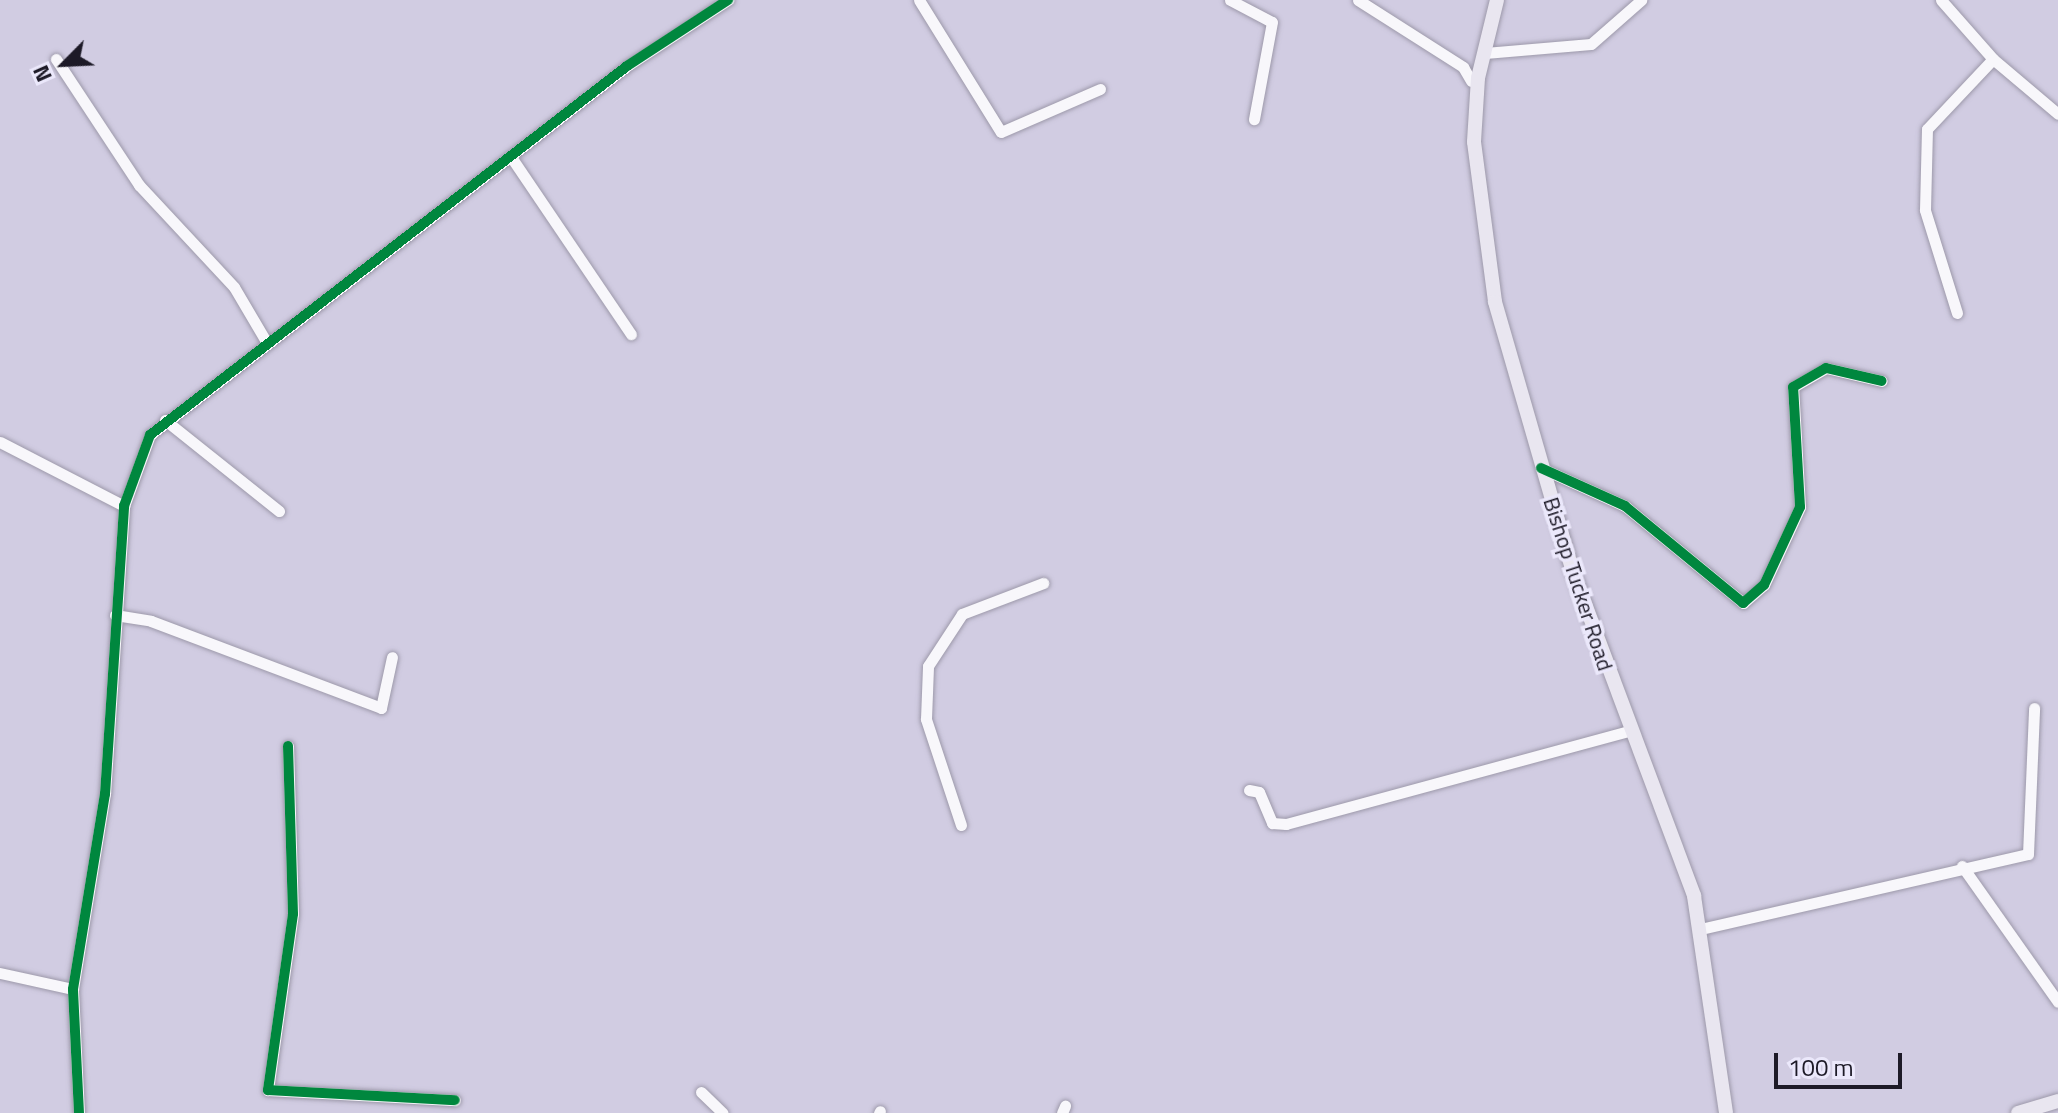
<!DOCTYPE html>
<html>
<head>
<meta charset="utf-8">
<style>
	body { margin:0 }
	#map { position:relative; width:2058px; height:1113px; overflow:hidden; background:#d1cce2; font-family:"Titillium Web",sans-serif }
	div>[style] { position:absolute }
	[style*='--x'] { left:calc(var(--x)*1px); top:calc(var(--y)*1px); width:calc(var(--w)*1px); rotate:calc(var(--a)*1deg) }
	.roads { filter:drop-shadow(0 0 2px #9d99aa) drop-shadow(0 0 2px #9d99aa) }
	.minor>* { height:11px; margin:-5.5px; padding:0 5.5px; transform-origin:5.5px; border-radius:5.5px; background:#f8f7fb }
	.major>* { height:14px; margin:-7px; padding:0 7px; transform-origin:7px; border-radius:7px; background:#e9e6f0 }
	.cycleway>* { height:10px; margin:-5px; padding:0 5px; transform-origin:5px; border-radius:5px; background:#00873e }
	span { translate:-50% -50%; white-space:nowrap; text-align:center; line-height:1.15; -webkit-text-stroke:7px #ebe8fb; paint-order:stroke }
	.street-label { font-size:22px; color:#1d1a27 }
	.north { position:absolute; left:24px; top:24px; width:80px; height:80px; -webkit-text-stroke:6px #ebe8fb; paint-order:stroke; rotate:246deg; font-size:22px; font-weight:700; line-height:32px; text-align:center; color:#1d1a27 }
	.north::after { content:''; display:block; margin:auto; width:28px; height:36px; background:#1d1a27; clip-path:polygon(50% 0,100% 100%,50% 72%,0 100%) }
	.scale { position:absolute; left:1774px; top:1053px; width:128px; height:36px; box-sizing:border-box; border:4px solid #1d1a27; border-top:0; padding-left:10px; font-size:24px; line-height:28px; white-space:nowrap; color:#1d1a27; -webkit-text-stroke:6px #ebe8fb; paint-order:stroke }
</style>
</head>
<body>
<div id="map">
	<div class="roads">
		<div class="minor">
			<div style="--x:919;--y:0;--w:155;--a:58.2"></div>
			<div style="--x:1001;--y:132;--w:108;--a:-23.5"></div>
			<div style="--x:1230;--y:0;--w:47;--a:27.6"></div>
			<div style="--x:1272;--y:22;--w:99;--a:100.5"></div>
			<div style="--x:1358;--y:0;--w:125;--a:32.5"></div>
			<div style="--x:1463;--y:67;--w:16;--a:60"></div>
			<div style="--x:1941;--y:0;--w:79;--a:48.6"></div>
			<div style="--x:1993;--y:59;--w:85;--a:40.2"></div>
			<div style="--x:1485;--y:53;--w:106;--a:-4.9"></div>
			<div style="--x:1591;--y:44;--w:67;--a:-41.3"></div>
			<div style="--x:56;--y:59;--w:151;--a:56.6"></div>
			<div style="--x:139;--y:185;--w:139;--a:47"></div>
			<div style="--x:234;--y:287;--w:65;--a:59.5"></div>
			<div style="--x:511;--y:157;--w:214;--a:55.9"></div>
			<div style="--x:1957;--y:313;--w:108;--a:-107.3"></div>
			<div style="--x:1925;--y:210;--w:81;--a:-88.6"></div>
			<div style="--x:1927;--y:129;--w:96;--a:-46.7"></div>
			<div style="--x:165;--y:420;--w:146;--a:38.6"></div>
			<div style="--x:0;--y:442;--w:140;--a:27.3"></div>
			<div style="--x:1541;--y:468;--w:92;--a:24.3"></div>
			<div style="--x:1625;--y:506;--w:153;--a:39.4"></div>
			<div style="--x:1743;--y:603;--w:28;--a:-41"></div>
			<div style="--x:1764;--y:585;--w:86;--a:-65.2"></div>
			<div style="--x:1800;--y:507;--w:120;--a:-93.3"></div>
			<div style="--x:1793;--y:387;--w:38;--a:-30"></div>
			<div style="--x:1826;--y:368;--w:57;--a:13.1"></div>
			<div style="--x:115;--y:615;--w:36;--a:9"></div>
			<div style="--x:151;--y:621;--w:246;--a:20.7"></div>
			<div style="--x:381;--y:708;--w:52;--a:-77.8"></div>
			<div style="--x:288;--y:746;--w:168;--a:88.3"></div>
			<div style="--x:293;--y:914;--w:178;--a:98.1"></div>
			<div style="--x:268;--y:1090;--w:187;--a:3.1"></div>
			<div style="--x:1249;--y:790;--w:10;--a:11"></div>
			<div style="--x:1259;--y:792;--w:34;--a:67"></div>
			<div style="--x:1272;--y:823;--w:14;--a:4"></div>
			<div style="--x:1286;--y:824;--w:354;--a:-15.2"></div>
			<div style="--x:961;--y:825;--w:112;--a:-108.3"></div>
			<div style="--x:926;--y:719;--w:53;--a:-87.8"></div>
			<div style="--x:928;--y:666;--w:62;--a:-56.8"></div>
			<div style="--x:962;--y:614;--w:87;--a:-20.9"></div>
			<div style="--x:1962;--y:866;--w:166;--a:54.8"></div>
			<div style="--x:1701;--y:929;--w:335;--a:-12.9"></div>
			<div style="--x:2028;--y:854;--w:146;--a:-87.6"></div>
			<div style="--x:0;--y:973;--w:75;--a:12.4"></div>
			<div style="--x:701;--y:1092;--w:30;--a:44"></div>
			<div style="--x:79;--y:1113;--w:124;--a:-92.8"></div>
			<div style="--x:73;--y:989;--w:198;--a:-80.7"></div>
			<div style="--x:105;--y:794;--w:289;--a:-86.2"></div>
			<div style="--x:124;--y:506;--w:76;--a:-69.9"></div>
			<div style="--x:150;--y:435;--w:603;--a:-37.72"></div>
			<div style="--x:627;--y:66;--w:121;--a:-33.2"></div>
			<div style="--x:879;--y:1113;--w:2;--a:-63"></div>
			<div style="--x:1062;--y:1113;--w:8;--a:-67"></div>
		</div>
		<div class="major">
			<div style="--x:1497;--y:0;--w:80;--a:103.7"></div>
			<div style="--x:1478;--y:78;--w:64;--a:93.6"></div>
			<div style="--x:1474;--y:142;--w:161;--a:82.5"></div>
			<div style="--x:1495;--y:302;--w:278;--a:73.9"></div>
			<div style="--x:1572;--y:569;--w:349;--a:69.5"></div>
			<div style="--x:1694;--y:896;--w:219;--a:81.6"></div>
			<div style="--x:2018;--y:1113;--w:42;--a:-16.7"></div>
		</div>
	</div>
	<div class="cycleway">
		<div style="--x:1541;--y:468;--w:92;--a:24.3"></div>
		<div style="--x:1625;--y:506;--w:153;--a:39.4"></div>
		<div style="--x:1743;--y:603;--w:28;--a:-41"></div>
		<div style="--x:1764;--y:585;--w:86;--a:-65.2"></div>
		<div style="--x:1800;--y:507;--w:120;--a:-93.3"></div>
		<div style="--x:1793;--y:387;--w:38;--a:-30"></div>
		<div style="--x:1826;--y:368;--w:57;--a:13.1"></div>
		<div style="--x:288;--y:746;--w:168;--a:88.3"></div>
		<div style="--x:293;--y:914;--w:178;--a:98.1"></div>
		<div style="--x:268;--y:1090;--w:187;--a:3.1"></div>
		<div style="--x:79;--y:1113;--w:124;--a:-92.8"></div>
		<div style="--x:73;--y:989;--w:198;--a:-80.7"></div>
		<div style="--x:105;--y:794;--w:289;--a:-86.2"></div>
		<div style="--x:124;--y:506;--w:76;--a:-69.9"></div>
		<div style="--x:150;--y:435;--w:603;--a:-37.72"></div>
		<div style="--x:627;--y:66;--w:121;--a:-33.2"></div>
	</div>
	<div class="street-label">
		<span style="left:1578px;top:584px;rotate:72deg">Bishop Tucker Road</span>
	</div>
	<div class="north">N</div>
	<div class="scale">100 m</div>
</div>
</body>
</html>
